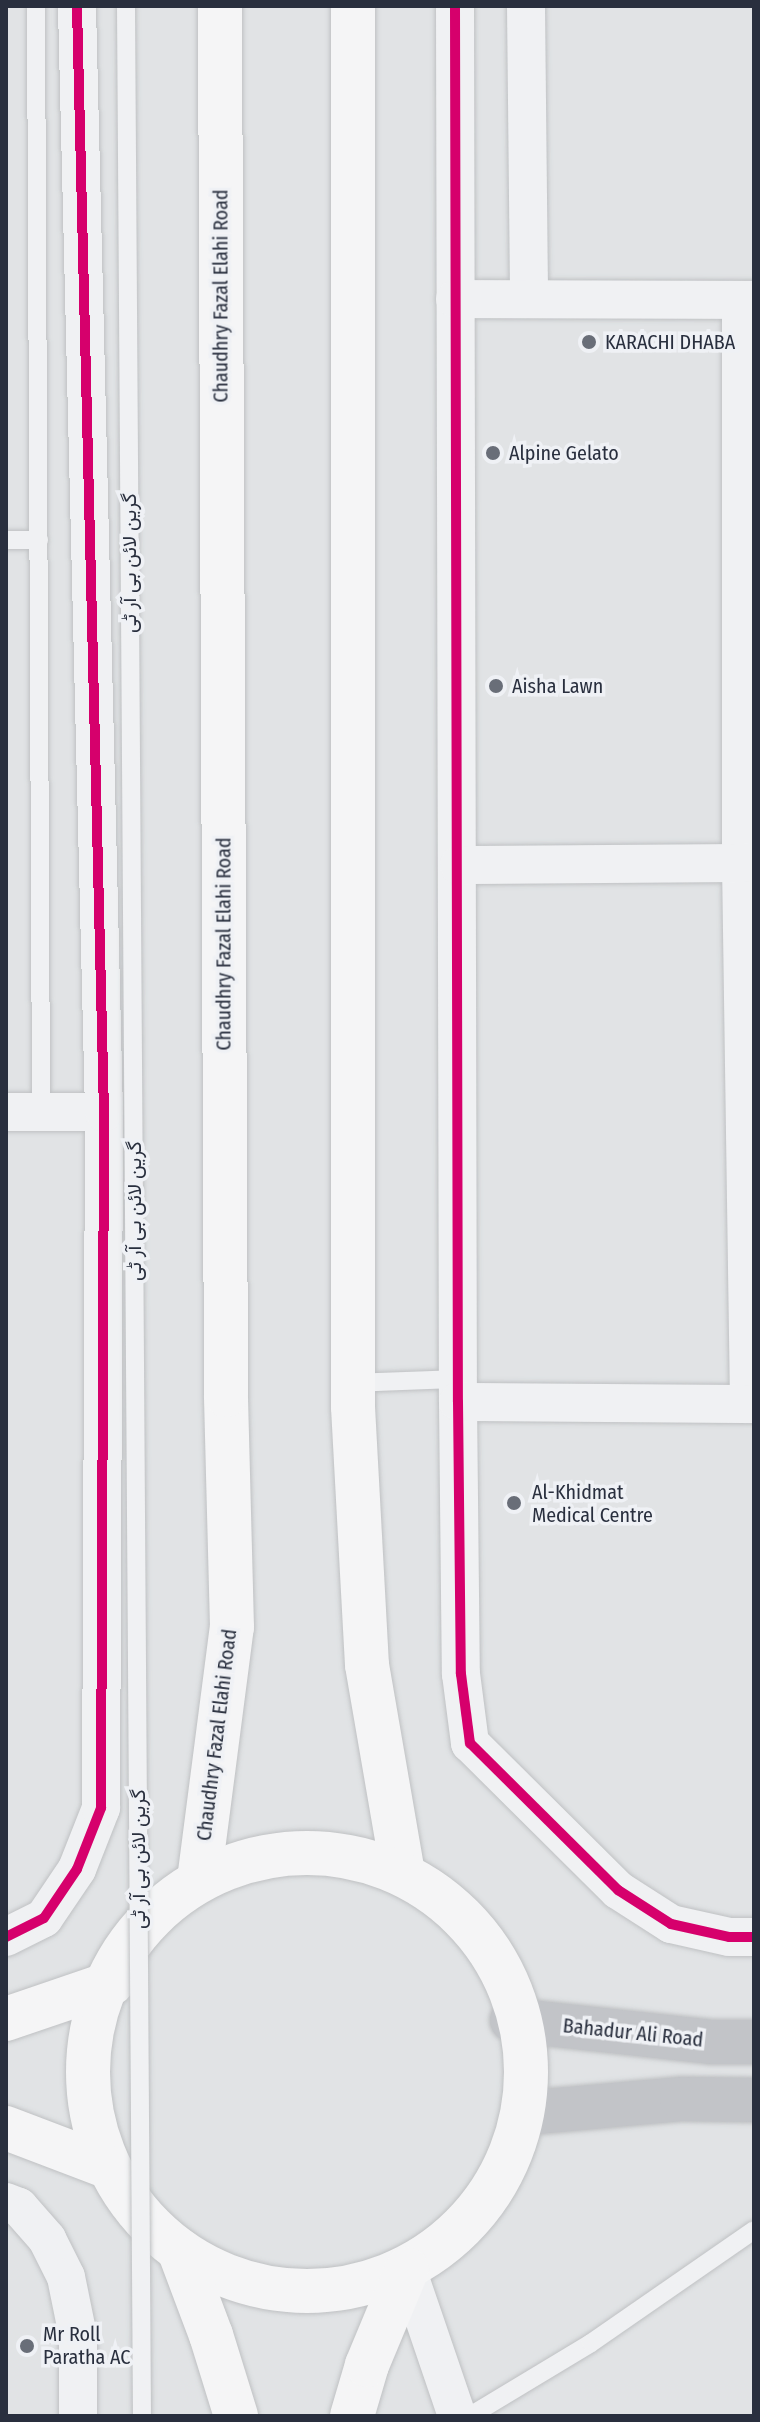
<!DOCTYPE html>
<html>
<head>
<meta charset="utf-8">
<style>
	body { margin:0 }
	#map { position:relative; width:760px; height:2422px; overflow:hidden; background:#e1e3e5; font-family:"Fira Sans Condensed",Vazirmatn,sans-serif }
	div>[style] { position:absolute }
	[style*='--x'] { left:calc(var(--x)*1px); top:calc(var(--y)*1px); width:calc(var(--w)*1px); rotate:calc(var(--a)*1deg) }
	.roads { filter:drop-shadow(0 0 2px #bfc1c3) drop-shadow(0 0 2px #bfc1c3) }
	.service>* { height:18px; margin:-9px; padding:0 9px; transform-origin:9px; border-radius:9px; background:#f0f1f3 }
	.minor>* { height:38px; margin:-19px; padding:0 19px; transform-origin:19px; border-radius:19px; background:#f0f1f3 }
	.secondary>* { height:44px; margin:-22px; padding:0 22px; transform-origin:22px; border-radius:22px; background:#c2c4c8 }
	.primary>* { height:44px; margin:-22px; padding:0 22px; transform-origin:22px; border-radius:22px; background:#f5f5f6 }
	.primary>.ring { margin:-22px; padding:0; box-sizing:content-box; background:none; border:44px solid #f5f5f6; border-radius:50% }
	.bridges { filter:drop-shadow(0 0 2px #bfc1c3) drop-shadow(0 0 2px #bfc1c3) }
	.service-bridge>* { height:18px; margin:-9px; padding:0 9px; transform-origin:9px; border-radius:9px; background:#f0f1f3 }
	.cycleway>* { height:10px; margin:-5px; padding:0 5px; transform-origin:5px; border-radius:5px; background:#d6006c }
	.dots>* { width:22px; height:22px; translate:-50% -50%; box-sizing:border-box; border:4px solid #eff1f5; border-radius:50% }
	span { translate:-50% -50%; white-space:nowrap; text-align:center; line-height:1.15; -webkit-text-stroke:7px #eff1f5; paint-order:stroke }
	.street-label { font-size:20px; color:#292f3e }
	.poi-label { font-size:20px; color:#292f3e }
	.left { translate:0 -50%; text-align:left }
	.frame { position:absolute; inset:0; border:8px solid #292f3e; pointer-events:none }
</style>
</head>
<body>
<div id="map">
	<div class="roads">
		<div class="service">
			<div style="--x:36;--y:6;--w:1106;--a:89.74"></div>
			<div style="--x:6;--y:540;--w:33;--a:0"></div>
			<div style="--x:353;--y:1383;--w:105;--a:-2.2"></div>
			<div style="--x:470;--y:2416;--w:141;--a:-31.1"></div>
			<div style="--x:591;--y:2343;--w:198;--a:-34.7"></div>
		</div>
		<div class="minor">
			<div style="--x:455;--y:6;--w:1396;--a:89.88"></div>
			<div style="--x:458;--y:1402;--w:272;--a:89.4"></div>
			<div style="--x:461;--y:1674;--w:70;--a:82.6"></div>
			<div style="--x:470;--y:1743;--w:209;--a:44.8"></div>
			<div style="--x:618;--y:1890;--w:63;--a:32.7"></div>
			<div style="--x:671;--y:1924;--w:59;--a:12.6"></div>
			<div style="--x:729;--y:1937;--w:25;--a:0"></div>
			<div style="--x:526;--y:6;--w:293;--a:89.4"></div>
			<div style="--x:455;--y:299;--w:299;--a:0.2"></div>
			<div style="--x:741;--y:300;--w:563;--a:90"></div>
			<div style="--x:741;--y:863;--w:541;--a:89.15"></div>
			<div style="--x:459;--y:865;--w:295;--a:-0.4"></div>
			<div style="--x:6;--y:1112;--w:98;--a:0"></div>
			<div style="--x:458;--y:1402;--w:296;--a:0.4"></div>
			<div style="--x:6;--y:1937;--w:42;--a:-26.6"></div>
			<div style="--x:44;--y:1918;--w:59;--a:-56"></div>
			<div style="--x:77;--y:1869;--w:66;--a:-68.5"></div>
			<div style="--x:101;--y:1808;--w:696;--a:-89.75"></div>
			<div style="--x:104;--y:1112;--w:1106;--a:-91.4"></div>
			<div style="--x:6;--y:2202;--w:14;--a:21"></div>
			<div style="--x:19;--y:2207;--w:43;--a:48.8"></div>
			<div style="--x:47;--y:2239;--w:42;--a:63.4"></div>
			<div style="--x:66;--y:2277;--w:60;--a:78.5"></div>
			<div style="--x:78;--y:2336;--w:80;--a:90"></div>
			<div style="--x:407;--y:2269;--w:155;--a:71.2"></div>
		</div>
		<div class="secondary">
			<div style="--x:512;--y:2020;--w:200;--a:6.3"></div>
			<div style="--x:711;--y:2042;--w:43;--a:0"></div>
			<div style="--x:525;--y:2113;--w:158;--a:-5.1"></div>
			<div style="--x:682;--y:2099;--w:72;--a:0.8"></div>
		</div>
		<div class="primary">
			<div style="--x:353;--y:6;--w:1401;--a:90"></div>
			<div style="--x:353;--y:1407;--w:258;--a:86.9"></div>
			<div style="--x:367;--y:1665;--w:211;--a:80.2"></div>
			<div class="ring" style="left:88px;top:1853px;width:394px;height:394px"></div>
			<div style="--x:199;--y:1880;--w:255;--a:-82.6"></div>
			<div style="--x:232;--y:1627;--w:232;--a:-91.5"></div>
			<div style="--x:226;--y:1395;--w:1389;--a:-90.25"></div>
			<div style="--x:6;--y:2019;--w:112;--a:-18.8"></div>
			<div style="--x:6;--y:2128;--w:102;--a:20.8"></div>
			<div style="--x:179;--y:2250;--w:91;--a:69.4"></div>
			<div style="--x:211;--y:2335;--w:85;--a:72.8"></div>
			<div style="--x:352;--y:2416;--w:53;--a:-73.6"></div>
			<div style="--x:367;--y:2365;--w:104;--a:-67.4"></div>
		</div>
	</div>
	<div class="bridges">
		<div class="service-bridge">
			<div style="--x:126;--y:6;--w:2410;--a:89.62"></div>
		</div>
	</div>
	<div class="cycleway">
		<div style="--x:455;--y:6;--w:1396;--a:89.88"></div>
		<div style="--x:458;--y:1402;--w:272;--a:89.4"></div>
		<div style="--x:461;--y:1674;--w:70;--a:82.6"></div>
		<div style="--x:470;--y:1743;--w:209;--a:44.8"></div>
		<div style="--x:618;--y:1890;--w:63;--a:32.7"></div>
		<div style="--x:671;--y:1924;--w:59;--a:12.6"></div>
		<div style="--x:729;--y:1937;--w:25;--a:0"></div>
		<div style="--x:6;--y:1937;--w:42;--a:-26.6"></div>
		<div style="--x:44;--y:1918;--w:59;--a:-56"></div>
		<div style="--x:77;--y:1869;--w:66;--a:-68.5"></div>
		<div style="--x:101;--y:1808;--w:696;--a:-89.75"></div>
		<div style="--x:104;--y:1112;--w:1106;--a:-91.4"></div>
	</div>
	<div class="dots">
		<div style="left:589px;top:342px;background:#696e78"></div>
		<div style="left:493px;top:453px;background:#696e78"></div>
		<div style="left:496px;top:686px;background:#696e78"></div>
		<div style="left:514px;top:1503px;background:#696e78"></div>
		<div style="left:27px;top:2346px;background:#696e78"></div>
	</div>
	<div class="street-label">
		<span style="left:221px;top:296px;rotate:-90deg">Chaudhry Fazal Elahi Road</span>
		<span style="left:129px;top:563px;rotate:-90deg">گرین لائن بی آر ٹی</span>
		<span style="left:224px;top:944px;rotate:-90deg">Chaudhry Fazal Elahi Road</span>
		<span style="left:134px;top:1211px;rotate:-90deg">گرین لائن بی آر ٹی</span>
		<span style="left:217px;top:1735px;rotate:-83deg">Chaudhry Fazal Elahi Road</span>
		<span style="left:138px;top:1859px;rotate:-90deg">گرین لائن بی آر ٹی</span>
		<span style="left:633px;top:2033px;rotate:6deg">Bahadur Ali Road</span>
	</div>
	<div class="poi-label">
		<span class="left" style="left:605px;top:342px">KARACHI DHABA</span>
		<span class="left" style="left:509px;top:453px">Alpine Gelato</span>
		<span class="left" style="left:512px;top:686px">Aisha Lawn</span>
		<span class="left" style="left:532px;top:1504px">Al-Khidmat<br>Medical Centre</span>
		<span class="left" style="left:43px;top:2346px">Mr Roll<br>Paratha AC</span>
	</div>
	<div class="frame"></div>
</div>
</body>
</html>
